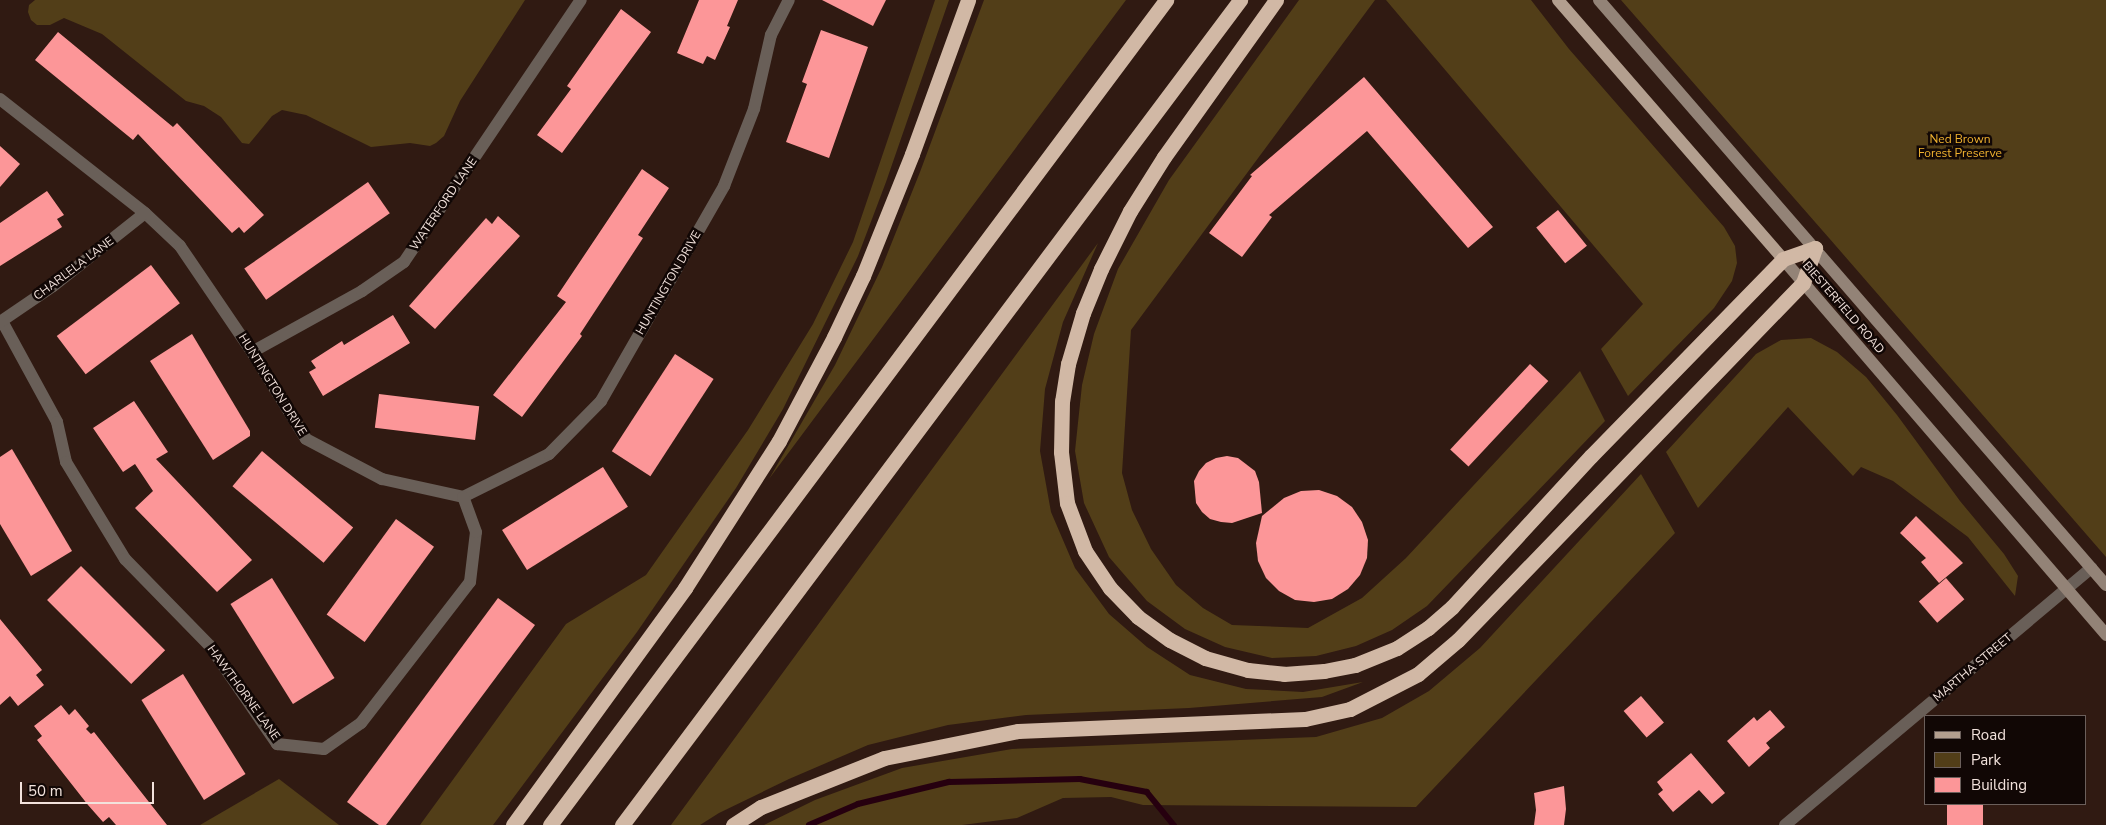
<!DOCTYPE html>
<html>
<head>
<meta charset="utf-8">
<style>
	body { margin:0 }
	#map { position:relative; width:2106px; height:825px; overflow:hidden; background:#301a12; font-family:"Nunito Sans",sans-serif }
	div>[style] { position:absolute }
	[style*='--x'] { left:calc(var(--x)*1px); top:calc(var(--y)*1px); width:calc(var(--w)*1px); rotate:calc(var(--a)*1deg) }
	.green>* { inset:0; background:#523e18 }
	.stream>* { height:5.5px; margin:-2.75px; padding:0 2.75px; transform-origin:2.75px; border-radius:2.75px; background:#26000f }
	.building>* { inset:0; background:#fc9698; transform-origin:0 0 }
	.street>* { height:12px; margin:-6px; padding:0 6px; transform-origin:6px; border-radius:6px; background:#695f58 }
	.secondary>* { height:12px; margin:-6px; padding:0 6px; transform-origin:6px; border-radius:6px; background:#938377 }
	.primary>* { height:12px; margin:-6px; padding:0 6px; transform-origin:6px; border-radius:6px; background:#b39f8f }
	.highway>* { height:15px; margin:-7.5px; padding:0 7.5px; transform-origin:7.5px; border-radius:7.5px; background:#d1b8a5 }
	span { translate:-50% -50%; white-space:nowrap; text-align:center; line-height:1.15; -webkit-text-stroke:5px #110705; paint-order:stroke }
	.park-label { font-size:12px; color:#f1b330 }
	.street-label { font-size:12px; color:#f2e2dc }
	.legend { position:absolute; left:1924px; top:715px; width:162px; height:90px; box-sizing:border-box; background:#110705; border:1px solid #6b5f5b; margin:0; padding:6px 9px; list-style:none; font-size:15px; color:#f2e2dc }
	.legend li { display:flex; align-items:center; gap:10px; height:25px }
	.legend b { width:25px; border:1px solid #6b5f5b }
	.scale { position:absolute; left:20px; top:782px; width:134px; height:22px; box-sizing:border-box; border:2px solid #f2e2dc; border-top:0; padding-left:6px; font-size:15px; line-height:18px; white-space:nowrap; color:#f2e2dc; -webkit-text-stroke:4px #110705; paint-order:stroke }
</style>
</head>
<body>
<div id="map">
	<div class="green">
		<div style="clip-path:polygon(35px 0,525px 0,460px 101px,444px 136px,436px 143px,430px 146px,410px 143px,371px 147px,306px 115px,282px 110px,272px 116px,249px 144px,242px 143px,221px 117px,204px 106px,186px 101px,102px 34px,64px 18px,50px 25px,37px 25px,31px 20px,28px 12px,29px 5px)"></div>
		<div style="clip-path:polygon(935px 0,949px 0,886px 182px,858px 256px,783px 409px,736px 488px,637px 632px,493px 825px,420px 825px,566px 624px,646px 575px,748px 430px,813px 324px,853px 242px)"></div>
		<div style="clip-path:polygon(984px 0,1126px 0,769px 479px,835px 365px,882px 267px,920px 172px)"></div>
		<div style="clip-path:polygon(1299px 0,1375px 0,1131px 330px,1122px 473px,1132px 510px,1151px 549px,1176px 585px,1203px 608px,1232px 625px,1308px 628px,1362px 598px,1406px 558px,1580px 371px,1605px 421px,1427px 606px,1392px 630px,1356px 646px,1316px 656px,1272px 658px,1225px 647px,1185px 629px,1147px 601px,1109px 557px,1084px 503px,1075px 451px,1082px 385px,1094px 334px,1118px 269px,1169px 180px)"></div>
		<div style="clip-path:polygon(1386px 0,1531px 0,1569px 49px,1724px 227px,1735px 246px,1737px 263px,1732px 281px,1714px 308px,1628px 396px,1601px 349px,1643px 304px)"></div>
		<div style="clip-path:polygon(1621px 0,2106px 0,2106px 557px,1829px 238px)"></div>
		<div style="clip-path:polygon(1098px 243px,1063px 322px,1045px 389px,1040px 451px,1051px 512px,1075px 568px,1109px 614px,1147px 647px,1190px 675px,1246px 689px,1303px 692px,1363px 682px,1322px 697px,1189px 708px,1026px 715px,948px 725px,868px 745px,789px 779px,719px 813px,700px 825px,671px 825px)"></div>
		<div style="clip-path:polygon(1811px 338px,1837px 352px,1866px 377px,1897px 415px,1960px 501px,2004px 554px,2018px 576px,2015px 596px,1968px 537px,1893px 481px,1861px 467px,1853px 476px,1788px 407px,1698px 508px,1666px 452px,1756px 354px,1781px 340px)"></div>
		<div style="clip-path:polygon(1641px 474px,1675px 533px,1416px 807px,1143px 805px,1111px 797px,1063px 798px,1017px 818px,962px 825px,764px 825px,815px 800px,902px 768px,1012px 749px,1316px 737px,1382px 718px,1429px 691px,1480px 648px)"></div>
		<div style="clip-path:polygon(279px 779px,339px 825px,200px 825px)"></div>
	</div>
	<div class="stream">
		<div style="--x:809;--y:825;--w:53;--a:-23.2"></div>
		<div style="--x:858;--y:804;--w:94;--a:-13.6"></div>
		<div style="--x:949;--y:782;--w:131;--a:-1.3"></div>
		<div style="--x:1080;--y:779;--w:68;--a:11"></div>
		<div style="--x:1147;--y:792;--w:43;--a:50.7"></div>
	</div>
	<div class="building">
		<div style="clip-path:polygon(699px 0,738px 0,727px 26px,730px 27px,715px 60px,707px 56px,703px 64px,677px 53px)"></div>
		<div style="clip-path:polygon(822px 0,886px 0,873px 26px)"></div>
		<div style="clip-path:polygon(621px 9px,651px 32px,562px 153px,537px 135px,571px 89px,567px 86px)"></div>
		<div style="clip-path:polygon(821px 30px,868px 47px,829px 158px,786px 142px,807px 84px,802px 82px)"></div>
		<div style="clip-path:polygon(58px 32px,173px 127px,177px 123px,264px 215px,244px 233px,239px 227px,232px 233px,138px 134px,133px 140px,35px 60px)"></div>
		<div style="clip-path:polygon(1364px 77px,1493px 227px,1468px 248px,1367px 131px,1269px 215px,1272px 217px,1242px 257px,1209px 233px,1252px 176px,1250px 175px)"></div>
		<div style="clip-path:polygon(0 146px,20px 164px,0 187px)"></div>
		<div style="clip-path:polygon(642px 169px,669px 188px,638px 235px,643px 238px,580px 334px,582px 336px,522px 417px,493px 395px,566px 302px,557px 296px)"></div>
		<div style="left:368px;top:182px;width:38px;height:151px;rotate:55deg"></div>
		<div style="clip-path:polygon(47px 191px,64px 215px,57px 219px,62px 227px,0 266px,0 223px)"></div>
		<div style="left:1558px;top:210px;width:46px;height:28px;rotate:51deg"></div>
		<div style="clip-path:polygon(498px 216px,520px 236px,435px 329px,409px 306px,486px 218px,492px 224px)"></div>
		<div style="left:151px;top:265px;width:48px;height:118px;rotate:53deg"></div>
		<div style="clip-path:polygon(393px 315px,410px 343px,323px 396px,309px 372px,316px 368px,311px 361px,342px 341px,344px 345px)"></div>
		<div style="clip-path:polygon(192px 334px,250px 431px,250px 436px,213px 460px,150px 361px)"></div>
		<div style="left:675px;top:354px;width:46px;height:116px;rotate:33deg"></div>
		<div style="left:1530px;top:364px;width:25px;height:117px;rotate:43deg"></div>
		<div style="left:379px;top:394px;width:101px;height:34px;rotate:7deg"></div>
		<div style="clip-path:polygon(134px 401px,168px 452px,156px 459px,252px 560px,217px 592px,135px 508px,153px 491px,135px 464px,123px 472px,93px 428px)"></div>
		<div style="clip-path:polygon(12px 449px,72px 551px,31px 576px,0 524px,0 457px)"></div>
		<div style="left:262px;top:451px;width:119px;height:46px;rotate:40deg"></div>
		<div style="clip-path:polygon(1227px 456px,1238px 458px,1255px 471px,1259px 482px,1262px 513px,1232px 523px,1221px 522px,1210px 519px,1202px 512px,1196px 503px,1194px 481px,1199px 471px,1206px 463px,1216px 458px)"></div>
		<div style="left:603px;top:467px;width:47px;height:119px;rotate:58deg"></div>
		<div style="clip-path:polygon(1319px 490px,1337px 496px,1352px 507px,1362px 522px,1368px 540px,1367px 558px,1360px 575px,1348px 589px,1332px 599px,1314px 602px,1295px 600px,1279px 591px,1266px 578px,1258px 561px,1256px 543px,1262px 516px,1284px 498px,1301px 491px)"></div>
		<div style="clip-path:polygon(1916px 516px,1963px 563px,1939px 583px,1921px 562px,1926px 558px,1900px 533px)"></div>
		<div style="left:396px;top:519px;width:47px;height:118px;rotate:36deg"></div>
		<div style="left:81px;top:566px;width:119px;height:48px;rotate:45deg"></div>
		<div style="left:272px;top:578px;width:118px;height:49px;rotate:58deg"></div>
		<div style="left:1946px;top:578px;width:28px;height:36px;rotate:49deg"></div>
		<div style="clip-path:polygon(498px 598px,535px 625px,386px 825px,379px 825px,347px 802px)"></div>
		<div style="clip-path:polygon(0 619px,42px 670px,36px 675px,44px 685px,18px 706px,10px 696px,0 705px)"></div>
		<div style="left:183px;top:674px;width:118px;height:49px;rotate:58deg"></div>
		<div style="left:1641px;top:696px;width:35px;height:23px;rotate:49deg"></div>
		<div style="clip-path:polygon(61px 705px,69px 715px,75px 709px,89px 726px,86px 729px,91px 734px,94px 732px,167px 825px,116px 825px,109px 817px,103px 822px,88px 805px,37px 740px,42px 736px,34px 726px)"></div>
		<div style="clip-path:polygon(1770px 710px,1785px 727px,1766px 743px,1770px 748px,1749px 767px,1727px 741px,1754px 717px,1757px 721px)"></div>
		<div style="clip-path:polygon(1691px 753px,1725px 793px,1712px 804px,1699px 790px,1673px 812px,1658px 794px,1663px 790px,1657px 782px)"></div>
		<div style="clip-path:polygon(1564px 786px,1566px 809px,1564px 825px,1534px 825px,1536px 810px,1534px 793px)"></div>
		<div style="left:1947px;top:804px;width:36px;height:21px"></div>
	</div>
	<div class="street">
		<div style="--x:0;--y:99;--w:184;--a:38.2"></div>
		<div style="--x:145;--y:213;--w:48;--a:43.3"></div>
		<div style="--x:180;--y:246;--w:128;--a:55.8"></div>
		<div style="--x:252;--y:352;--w:102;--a:58.2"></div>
		<div style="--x:306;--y:439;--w:86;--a:27.8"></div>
		<div style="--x:382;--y:479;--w:83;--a:12.5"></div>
		<div style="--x:463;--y:497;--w:96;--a:-26.6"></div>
		<div style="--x:549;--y:454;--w:74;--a:-45.5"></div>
		<div style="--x:601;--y:401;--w:248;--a:-60.2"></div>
		<div style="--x:724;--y:186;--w:83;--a:-68.7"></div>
		<div style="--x:754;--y:109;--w:76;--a:-77.1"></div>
		<div style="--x:771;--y:35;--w:39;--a:-63"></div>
		<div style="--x:2;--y:321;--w:115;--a:61.4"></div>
		<div style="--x:57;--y:422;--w:41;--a:77.3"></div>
		<div style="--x:66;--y:462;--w:114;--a:58.7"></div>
		<div style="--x:125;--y:559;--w:122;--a:45.7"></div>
		<div style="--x:210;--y:646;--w:119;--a:55.6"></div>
		<div style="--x:277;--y:744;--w:47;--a:6.1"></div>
		<div style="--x:324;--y:749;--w:45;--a:-35.1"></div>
		<div style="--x:361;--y:723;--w:178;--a:-52.3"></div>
		<div style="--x:470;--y:582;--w:50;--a:-83.2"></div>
		<div style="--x:476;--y:532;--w:37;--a:-110"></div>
		<div style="--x:0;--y:322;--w:64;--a:-34.2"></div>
		<div style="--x:53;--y:286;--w:117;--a:-38.4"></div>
		<div style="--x:252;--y:352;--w:126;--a:-29"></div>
		<div style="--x:362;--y:291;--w:51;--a:-34.6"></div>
		<div style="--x:404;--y:262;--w:316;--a:-56"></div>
		<div style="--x:1785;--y:825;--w:400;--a:-40"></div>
	</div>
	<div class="secondary">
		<div style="--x:1599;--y:0;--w:774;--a:49.09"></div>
		<div style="--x:1783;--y:259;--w:496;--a:49.3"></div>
	</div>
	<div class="primary">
		<div style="--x:1558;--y:0;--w:343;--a:49"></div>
	</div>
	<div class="highway">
		<div style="--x:1276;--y:0;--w:193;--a:125.5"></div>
		<div style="--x:1164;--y:157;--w:64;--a:122.2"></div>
		<div style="--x:1130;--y:211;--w:65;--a:116.6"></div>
		<div style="--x:1101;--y:269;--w:48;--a:112.2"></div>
		<div style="--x:1083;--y:313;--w:53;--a:106.4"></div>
		<div style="--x:1068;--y:364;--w:37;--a:99"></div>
		<div style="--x:1062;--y:401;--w:51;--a:91.1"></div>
		<div style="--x:1061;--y:452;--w:51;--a:83.3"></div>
		<div style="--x:1067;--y:503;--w:51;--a:69.4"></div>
		<div style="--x:1085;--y:551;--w:45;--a:56"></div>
		<div style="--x:1110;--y:588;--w:40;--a:46"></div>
		<div style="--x:1138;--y:617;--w:39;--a:36"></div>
		<div style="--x:1170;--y:640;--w:39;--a:27"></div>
		<div style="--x:1205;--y:658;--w:45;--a:15.6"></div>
		<div style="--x:1248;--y:670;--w:36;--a:6"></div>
		<div style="--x:1284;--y:674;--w:40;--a:-4.3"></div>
		<div style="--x:1324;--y:671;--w:32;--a:-11"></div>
		<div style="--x:1355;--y:665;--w:45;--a:-22"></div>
		<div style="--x:1397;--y:648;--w:37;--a:-33"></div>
		<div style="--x:1428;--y:628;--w:32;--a:-41"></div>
		<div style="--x:1452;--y:607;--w:205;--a:-47.4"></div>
		<div style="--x:1591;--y:456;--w:275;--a:-45.7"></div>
		<div style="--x:1783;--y:259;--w:34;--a:-19"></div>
		<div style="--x:513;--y:825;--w:293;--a:-54"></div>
		<div style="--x:685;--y:588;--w:174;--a:-57.4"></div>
		<div style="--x:779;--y:441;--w:118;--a:-62.1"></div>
		<div style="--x:834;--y:337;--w:68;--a:-64.6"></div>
		<div style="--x:863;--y:276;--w:131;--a:-68.1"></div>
		<div style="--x:912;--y:154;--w:164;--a:-70"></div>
		<div style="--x:550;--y:825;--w:1030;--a:-53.25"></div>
		<div style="--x:622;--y:825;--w:1031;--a:-53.16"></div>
		<div style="--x:733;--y:825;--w:33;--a:-33"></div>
		<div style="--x:761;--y:807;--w:132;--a:-21.7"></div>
		<div style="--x:884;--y:758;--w:137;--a:-11.4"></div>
		<div style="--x:1018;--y:731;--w:287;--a:-2.4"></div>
		<div style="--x:1305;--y:719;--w:46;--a:-12.5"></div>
		<div style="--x:1350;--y:709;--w:76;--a:-27.2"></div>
		<div style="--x:1418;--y:674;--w:52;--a:-40.4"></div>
		<div style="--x:1458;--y:640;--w:496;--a:-46"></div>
		<div style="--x:1803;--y:283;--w:37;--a:-71"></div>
	</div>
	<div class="park-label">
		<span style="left:1960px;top:147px">Ned Brown<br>Forest Preserve</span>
	</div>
	<div class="street-label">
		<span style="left:444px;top:204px;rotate:-56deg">WATERFORD LANE</span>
		<span style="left:74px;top:269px;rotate:-37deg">CHARLELA LANE</span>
		<span style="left:669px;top:283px;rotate:-60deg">HUNTINGTON DRIVE</span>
		<span style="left:1843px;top:308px;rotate:49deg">BIESTERFIELD ROAD</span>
		<span style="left:272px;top:385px;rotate:58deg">HUNTINGTON DRIVE</span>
		<span style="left:1973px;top:668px;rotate:-40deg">MARTHA STREET</span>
		<span style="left:243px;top:693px;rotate:54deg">HAWTHORNE LANE</span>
	</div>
	<ul class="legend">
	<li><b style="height:6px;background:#b39f8f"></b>Road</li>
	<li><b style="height:14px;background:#523e18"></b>Park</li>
	<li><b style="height:14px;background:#fc9698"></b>Building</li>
	</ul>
	<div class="scale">50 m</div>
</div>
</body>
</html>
